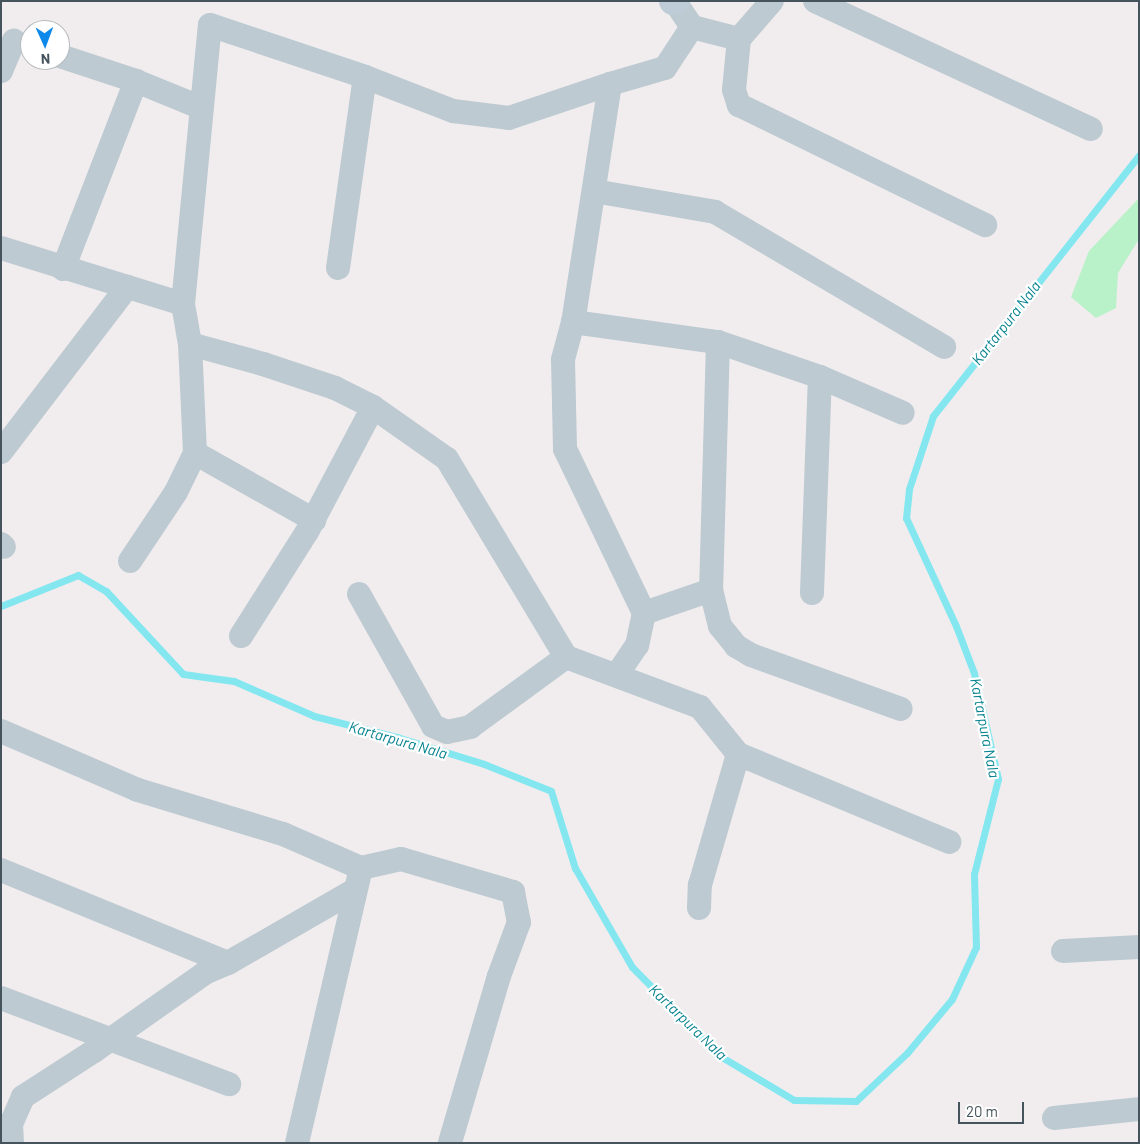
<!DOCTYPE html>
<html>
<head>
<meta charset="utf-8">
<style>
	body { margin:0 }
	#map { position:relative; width:1140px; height:1144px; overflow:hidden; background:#f1edee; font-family:Barlow,sans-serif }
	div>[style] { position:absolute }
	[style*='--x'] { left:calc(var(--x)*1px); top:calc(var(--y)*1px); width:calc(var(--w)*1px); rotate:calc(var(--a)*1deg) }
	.green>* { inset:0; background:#b9f1c8 }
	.stream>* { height:7px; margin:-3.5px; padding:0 3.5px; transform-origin:3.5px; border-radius:3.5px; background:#84e7f0 }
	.street>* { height:24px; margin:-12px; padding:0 12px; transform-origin:12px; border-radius:12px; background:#bdcad1 }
	.secondary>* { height:28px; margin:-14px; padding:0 14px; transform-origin:14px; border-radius:14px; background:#bdccd6 }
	span { translate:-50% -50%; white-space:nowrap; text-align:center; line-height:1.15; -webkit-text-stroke:4.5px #fff; paint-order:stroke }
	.water-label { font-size:15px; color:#07838f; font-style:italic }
	.frame { position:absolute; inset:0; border:2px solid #45545c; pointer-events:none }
	.north { position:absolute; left:20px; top:20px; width:50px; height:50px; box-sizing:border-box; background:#fff; border:1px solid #b5bbbe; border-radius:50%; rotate:178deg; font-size:14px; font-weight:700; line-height:20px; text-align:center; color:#45545c }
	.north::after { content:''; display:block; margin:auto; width:18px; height:22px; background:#0f89e9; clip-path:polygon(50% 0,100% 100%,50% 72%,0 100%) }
	.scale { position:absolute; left:958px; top:1102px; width:66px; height:22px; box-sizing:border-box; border:2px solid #45545c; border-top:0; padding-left:6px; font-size:15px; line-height:18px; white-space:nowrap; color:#45545c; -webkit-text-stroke:4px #fff; paint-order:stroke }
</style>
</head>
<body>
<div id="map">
	<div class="green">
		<div style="clip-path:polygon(1139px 198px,1139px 239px,1118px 273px,1116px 308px,1096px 318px,1071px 297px,1089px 251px)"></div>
	</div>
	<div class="stream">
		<div style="--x:1;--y:606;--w:83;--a:-21.9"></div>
		<div style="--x:78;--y:575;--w:32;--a:30"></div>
		<div style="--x:106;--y:591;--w:113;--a:47.1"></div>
		<div style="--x:183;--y:674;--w:51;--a:7.8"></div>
		<div style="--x:234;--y:681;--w:87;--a:23.6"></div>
		<div style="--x:314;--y:716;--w:86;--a:14.2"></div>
		<div style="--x:397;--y:737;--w:91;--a:17.2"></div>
		<div style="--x:484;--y:764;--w:72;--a:21.9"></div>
		<div style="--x:551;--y:791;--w:81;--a:72.7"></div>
		<div style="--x:575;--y:868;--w:114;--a:60.1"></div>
		<div style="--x:632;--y:967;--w:125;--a:45.3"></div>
		<div style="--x:720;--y:1056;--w:86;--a:30.7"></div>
		<div style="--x:794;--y:1100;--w:62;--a:0.9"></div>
		<div style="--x:856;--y:1101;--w:70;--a:-43.3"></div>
		<div style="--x:907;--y:1053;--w:70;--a:-50.2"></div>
		<div style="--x:952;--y:999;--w:57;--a:-65.2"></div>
		<div style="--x:976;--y:947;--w:73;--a:-91.6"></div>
		<div style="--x:974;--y:874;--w:98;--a:-75.8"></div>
		<div style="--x:998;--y:779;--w:109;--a:-102.8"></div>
		<div style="--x:974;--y:673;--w:50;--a:-111"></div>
		<div style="--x:956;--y:626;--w:119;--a:-114.8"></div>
		<div style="--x:906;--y:518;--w:29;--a:-84"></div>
		<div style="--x:909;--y:489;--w:77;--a:-71.8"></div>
		<div style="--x:933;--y:416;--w:333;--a:-51.7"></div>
	</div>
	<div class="street">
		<div style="--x:772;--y:1;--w:50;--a:131"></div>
		<div style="--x:739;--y:39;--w:51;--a:95.6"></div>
		<div style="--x:734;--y:90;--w:16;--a:72"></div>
		<div style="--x:739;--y:105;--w:274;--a:26"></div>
		<div style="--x:815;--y:1;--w:304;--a:24.9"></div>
		<div style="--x:692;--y:27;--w:49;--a:14.3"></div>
		<div style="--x:60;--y:56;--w:80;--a:18.2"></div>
		<div style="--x:136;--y:81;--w:71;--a:22.2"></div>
		<div style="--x:1;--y:71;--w:33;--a:-67"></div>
		<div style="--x:610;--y:84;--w:241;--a:98.8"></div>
		<div style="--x:573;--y:322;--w:146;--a:7.9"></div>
		<div style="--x:718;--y:342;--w:108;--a:18.9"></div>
		<div style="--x:820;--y:377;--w:90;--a:23.4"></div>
		<div style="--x:594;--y:191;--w:123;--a:9.8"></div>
		<div style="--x:715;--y:212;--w:266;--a:30.5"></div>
		<div style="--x:1;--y:248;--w:190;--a:17.1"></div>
		<div style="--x:183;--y:304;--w:280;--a:-84.5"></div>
		<div style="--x:210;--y:25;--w:163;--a:18.5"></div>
		<div style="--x:338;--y:268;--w:193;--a:-82"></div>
		<div style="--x:365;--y:77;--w:94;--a:21.1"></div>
		<div style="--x:453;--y:111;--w:56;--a:7.1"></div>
		<div style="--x:509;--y:118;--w:107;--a:-18.6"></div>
		<div style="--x:610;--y:84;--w:57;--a:-16.2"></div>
		<div style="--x:665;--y:68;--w:49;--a:-56.6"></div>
		<div style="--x:692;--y:27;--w:30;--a:-124"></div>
		<div style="--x:63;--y:269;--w:202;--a:-68.8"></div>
		<div style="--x:183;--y:304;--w:41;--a:80.1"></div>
		<div style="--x:190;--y:344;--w:76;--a:15.3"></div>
		<div style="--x:263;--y:364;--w:76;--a:18.4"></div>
		<div style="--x:335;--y:388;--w:42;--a:26.6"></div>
		<div style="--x:373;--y:407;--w:90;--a:35.1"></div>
		<div style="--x:447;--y:459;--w:231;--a:59"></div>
		<div style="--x:566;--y:657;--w:143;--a:20.5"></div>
		<div style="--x:700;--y:707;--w:60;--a:51"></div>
		<div style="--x:738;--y:754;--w:229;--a:22.6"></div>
		<div style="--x:573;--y:322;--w:39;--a:105"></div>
		<div style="--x:563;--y:360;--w:89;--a:88.7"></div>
		<div style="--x:565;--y:449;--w:182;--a:64.3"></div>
		<div style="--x:644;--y:613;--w:33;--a:102"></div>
		<div style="--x:637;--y:645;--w:36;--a:124"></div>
		<div style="--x:718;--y:342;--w:248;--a:91.6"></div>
		<div style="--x:711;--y:590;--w:37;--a:76"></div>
		<div style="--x:720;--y:626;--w:26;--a:51"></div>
		<div style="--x:736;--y:646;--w:17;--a:31"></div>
		<div style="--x:751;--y:655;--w:159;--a:19.8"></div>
		<div style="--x:1;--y:452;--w:208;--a:-52.6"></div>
		<div style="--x:195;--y:453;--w:137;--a:29.4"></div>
		<div style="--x:1;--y:544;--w:4;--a:45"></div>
		<div style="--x:130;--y:561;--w:83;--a:-56.3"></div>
		<div style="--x:176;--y:492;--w:43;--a:-64"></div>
		<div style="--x:195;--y:453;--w:109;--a:-92.6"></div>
		<div style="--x:812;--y:593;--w:216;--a:-87.9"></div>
		<div style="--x:359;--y:594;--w:151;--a:60.7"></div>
		<div style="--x:433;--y:726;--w:15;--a:23"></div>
		<div style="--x:447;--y:732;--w:24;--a:-12"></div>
		<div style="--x:470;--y:727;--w:119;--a:-36.1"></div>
		<div style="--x:644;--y:613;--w:71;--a:-18.9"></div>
		<div style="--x:241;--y:636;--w:125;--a:-57.7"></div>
		<div style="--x:308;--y:530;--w:139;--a:-62.1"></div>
		<div style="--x:1;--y:731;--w:149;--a:23.3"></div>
		<div style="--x:138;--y:790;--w:152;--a:16.9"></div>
		<div style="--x:283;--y:834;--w:85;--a:23.6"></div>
		<div style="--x:361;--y:868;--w:282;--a:103.1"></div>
		<div style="--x:361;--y:868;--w:41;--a:-12.7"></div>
		<div style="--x:401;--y:859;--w:117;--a:16.4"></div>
		<div style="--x:513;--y:892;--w:31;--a:79"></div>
		<div style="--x:519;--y:922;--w:58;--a:110.3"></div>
		<div style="--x:499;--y:976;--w:174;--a:106.4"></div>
		<div style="--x:1;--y:870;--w:245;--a:22.3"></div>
		<div style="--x:228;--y:963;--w:25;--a:157"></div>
		<div style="--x:205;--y:973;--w:136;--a:144.9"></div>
		<div style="--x:94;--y:1051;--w:85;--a:147.1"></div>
		<div style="--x:23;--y:1097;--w:30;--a:114"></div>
		<div style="--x:11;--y:1124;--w:19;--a:87"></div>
		<div style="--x:699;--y:908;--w:23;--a:-88"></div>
		<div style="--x:700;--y:885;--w:136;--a:-73.8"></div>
		<div style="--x:1063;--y:951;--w:76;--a:-3"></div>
		<div style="--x:228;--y:963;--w:146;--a:-29.9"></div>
		<div style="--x:1;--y:998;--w:244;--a:20.7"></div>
		<div style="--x:1054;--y:1118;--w:85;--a:-6"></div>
	</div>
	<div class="secondary">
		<div style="--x:673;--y:1;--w:3;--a:0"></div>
	</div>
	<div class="water-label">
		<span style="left:1006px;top:323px;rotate:-52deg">Kartarpura Nala</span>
		<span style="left:985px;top:728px;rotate:79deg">Kartarpura Nala</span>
		<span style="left:398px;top:740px;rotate:16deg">Kartarpura Nala</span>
		<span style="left:688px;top:1022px;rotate:44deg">Kartarpura Nala</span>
	</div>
	<div class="frame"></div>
	<div class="north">N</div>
	<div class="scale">20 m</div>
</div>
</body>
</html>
